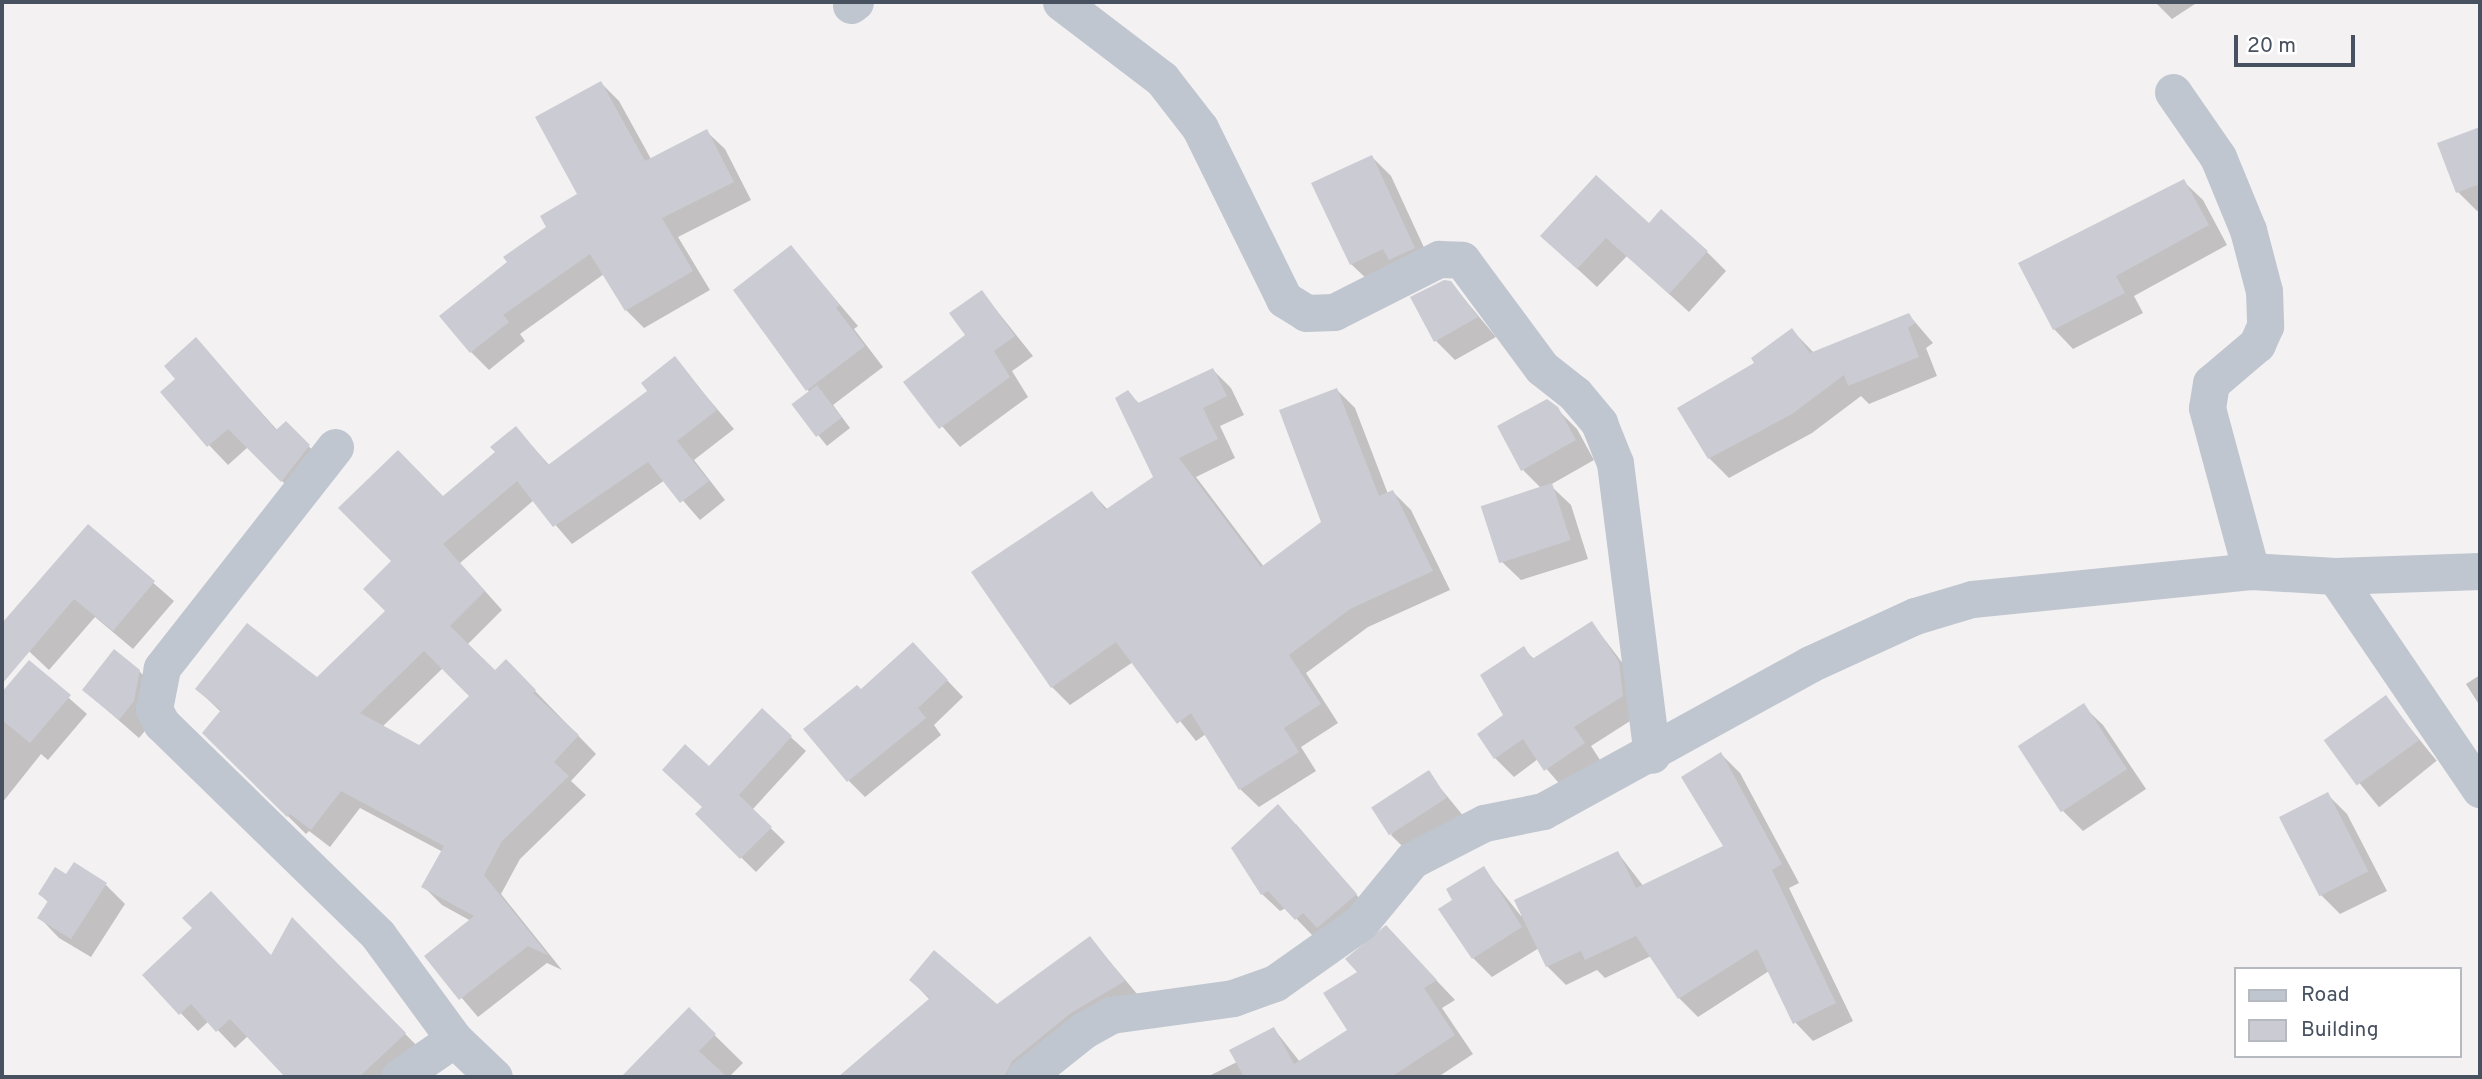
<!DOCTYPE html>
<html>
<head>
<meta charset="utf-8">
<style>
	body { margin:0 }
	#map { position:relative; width:2482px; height:1079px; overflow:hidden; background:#f3f1f1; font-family:Overpass,sans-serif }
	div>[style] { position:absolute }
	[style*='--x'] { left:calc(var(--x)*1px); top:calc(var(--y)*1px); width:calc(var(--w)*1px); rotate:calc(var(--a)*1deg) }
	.shadow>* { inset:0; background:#0003; transform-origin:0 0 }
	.building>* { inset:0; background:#cbccd3; transform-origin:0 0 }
	.street>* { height:37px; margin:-18.5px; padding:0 18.5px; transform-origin:18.5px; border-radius:18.5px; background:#bfc6d0 }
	span { translate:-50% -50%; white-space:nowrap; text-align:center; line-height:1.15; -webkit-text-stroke:7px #fff; paint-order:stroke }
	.frame { position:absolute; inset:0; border:4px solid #48515f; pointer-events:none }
	.legend { position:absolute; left:2234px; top:967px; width:228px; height:91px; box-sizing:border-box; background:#fff; border:2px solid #b6b9bf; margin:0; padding:9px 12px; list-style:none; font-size:21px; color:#48515f }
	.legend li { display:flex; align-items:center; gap:14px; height:35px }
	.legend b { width:35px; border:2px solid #b6b9bf }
	.scale { position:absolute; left:2234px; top:35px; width:121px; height:32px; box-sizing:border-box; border:4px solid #48515f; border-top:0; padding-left:9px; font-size:21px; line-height:24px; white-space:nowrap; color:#48515f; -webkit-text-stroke:5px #fff; paint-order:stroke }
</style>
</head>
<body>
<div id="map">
	<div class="shadow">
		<div style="clip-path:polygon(2155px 2px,2198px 2px,2172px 19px)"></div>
		<div style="clip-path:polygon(601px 83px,619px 101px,651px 159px,706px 131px,725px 149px,751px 200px,678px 237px,710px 290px,644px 328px,626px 310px,604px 274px,520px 334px,525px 341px,489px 370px,471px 352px,549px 227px,579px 195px)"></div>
		<div style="clip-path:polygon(2480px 129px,2480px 210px,2477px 211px,2458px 192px,2439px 144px)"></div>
		<div style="clip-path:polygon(1372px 157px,1391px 176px,1433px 267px,1371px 283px,1351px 264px)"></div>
		<div style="clip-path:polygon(2183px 181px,2203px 200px,2227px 245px,2134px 296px,2143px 313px,2073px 349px,2054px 329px)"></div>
		<div style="clip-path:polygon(1649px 226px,1707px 252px,1726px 271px,1689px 312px,1627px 256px,1597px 287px,1542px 236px)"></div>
		<div style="clip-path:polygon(791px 247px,858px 326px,854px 329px,883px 367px,833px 405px,850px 428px,827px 446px,794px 405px,810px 393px,735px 290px)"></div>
		<div style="clip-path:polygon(1451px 283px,1496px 337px,1455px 360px,1436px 341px)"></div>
		<div style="clip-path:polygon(982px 292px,1033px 356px,1012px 371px,1028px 397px,960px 447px,905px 383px,968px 336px)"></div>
		<div style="clip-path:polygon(1909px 315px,1933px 343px,1926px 348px,1937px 376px,1869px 404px,1861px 396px,1812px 433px,1729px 478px,1709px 458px,1757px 363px,1792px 330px,1814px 353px)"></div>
		<div style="clip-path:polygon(196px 340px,278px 431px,286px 423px,328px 466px,301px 500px,248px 447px,228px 465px,209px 445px)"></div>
		<div style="clip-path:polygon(evenodd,675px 359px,734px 429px,694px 460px,725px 500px,700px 520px,665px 480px,572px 544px,534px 500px,460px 563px,502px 610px,467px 645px,495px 673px,506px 661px,596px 754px,571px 781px,586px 795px,520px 859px,501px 894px,562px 970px,547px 963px,478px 1017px,426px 956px,471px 921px,442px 905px,424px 887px,443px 852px,360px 808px,330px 847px,309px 831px,306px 834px,204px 733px,221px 712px,197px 689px,317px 680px,387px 611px,393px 561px,443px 498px,497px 453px,516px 428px,550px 466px,650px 392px,675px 359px,443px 668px,472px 696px,419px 747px,382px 727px,443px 668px)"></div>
		<div style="clip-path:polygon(1213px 370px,1231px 388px,1244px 415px,1220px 426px,1235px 458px,1196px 477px,1264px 567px,1324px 523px,1337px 390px,1355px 408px,1388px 494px,1393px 492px,1411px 510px,1450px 590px,1368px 627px,1306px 673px,1338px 723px,1301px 747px,1316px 771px,1259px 807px,1240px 789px,1206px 734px,1196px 741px,1133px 662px,1070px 705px,1052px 687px,1092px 493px,1108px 510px,1155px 478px,1128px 393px,1140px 404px)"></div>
		<div style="clip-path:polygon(1557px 409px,1577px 429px,1594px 460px,1550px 485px,1571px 505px,1588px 559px,1521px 580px,1501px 561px,1541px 488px,1523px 470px)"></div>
		<div style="clip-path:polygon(89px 527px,174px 601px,133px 649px,95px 617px,49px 670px,2px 626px)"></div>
		<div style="clip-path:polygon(1592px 623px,1637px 682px,1641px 714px,1591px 746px,1602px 763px,1564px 789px,1538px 759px,1514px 777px,1495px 758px,1523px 648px,1535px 660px)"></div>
		<div style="clip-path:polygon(929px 661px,963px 697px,934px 725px,941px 735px,865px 797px,848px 780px)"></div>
		<div style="clip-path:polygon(29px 663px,87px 714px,48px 760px,41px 754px,2px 803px,2px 694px)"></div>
		<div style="clip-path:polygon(139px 671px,159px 691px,153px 721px,139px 738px,84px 690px)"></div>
		<div style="clip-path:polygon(2480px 675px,2480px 706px,2466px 684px)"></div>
		<div style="left:2385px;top:697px;width:82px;height:74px;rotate:51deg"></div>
		<div style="clip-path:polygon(2083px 706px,2103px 725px,2146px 789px,2083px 831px,2063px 811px)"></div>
		<div style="clip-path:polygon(762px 711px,806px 751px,752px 810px,785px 842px,756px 872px,697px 814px,704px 807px,709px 768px)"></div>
		<div style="clip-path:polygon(1721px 754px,1740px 773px,1799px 883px,1789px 888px,1853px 1021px,1813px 1041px,1795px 1022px,1769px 971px,1698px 1017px,1679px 998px,1651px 956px,1605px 978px,1597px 970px,1566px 985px,1547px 966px,1539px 948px,1492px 977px,1473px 958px,1455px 901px,1483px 868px,1521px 916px,1618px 853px,1644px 887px,1726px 847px)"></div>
		<div style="clip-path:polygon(1428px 773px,1465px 818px,1410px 854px,1391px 835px)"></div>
		<div style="clip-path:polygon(2327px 794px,2347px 814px,2387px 891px,2340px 914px,2321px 895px)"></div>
		<div style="clip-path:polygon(1296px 824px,1372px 913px,1313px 936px,1286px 908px,1280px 911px,1262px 894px)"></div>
		<div style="clip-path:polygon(66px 877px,106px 885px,125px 904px,91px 957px,59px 938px,40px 918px,49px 903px,40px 894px)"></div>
		<div style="clip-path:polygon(293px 920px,423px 1052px,395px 1077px,288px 1077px,248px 1036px,235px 1048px,209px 1021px,198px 1031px,144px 975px,272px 957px)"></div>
		<div style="clip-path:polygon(1090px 938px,1143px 1001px,1038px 1077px,859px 1077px,851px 1068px,930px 1000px,911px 980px,997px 1006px)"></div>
		<div style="clip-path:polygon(1404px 946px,1455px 1000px,1442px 1008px,1473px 1054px,1438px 1077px,1207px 1077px,1237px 1062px,1274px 1029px,1300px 1062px,1349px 1031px)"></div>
		<div style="clip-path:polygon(689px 1010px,743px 1063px,729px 1077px,625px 1077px)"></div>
	</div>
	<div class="building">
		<div style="clip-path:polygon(601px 81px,645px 161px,707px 129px,734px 182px,662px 218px,693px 271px,625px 311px,590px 254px,503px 315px,509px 322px,470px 353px,439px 316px,507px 262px,503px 257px,546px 227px,540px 216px,577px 194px,535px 117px)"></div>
		<div style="clip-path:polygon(2480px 127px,2480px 184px,2456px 193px,2437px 143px)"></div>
		<div style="clip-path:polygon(1372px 155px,1415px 248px,1389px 260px,1383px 249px,1350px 265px,1311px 183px)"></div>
		<div style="clip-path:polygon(1596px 175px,1649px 223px,1661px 209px,1708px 251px,1669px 294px,1606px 238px,1577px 269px,1540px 236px)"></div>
		<div style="clip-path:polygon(2184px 179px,2209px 225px,2116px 276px,2125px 293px,2053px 330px,2018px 263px)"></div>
		<div style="clip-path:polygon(791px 245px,840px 305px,836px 308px,865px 346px,806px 391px,733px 290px)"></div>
		<div style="clip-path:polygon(1444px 280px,1451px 281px,1478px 317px,1434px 342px,1410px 297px)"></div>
		<div style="clip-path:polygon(982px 290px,1015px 336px,994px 351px,1010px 377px,939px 429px,903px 382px,965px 335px,949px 313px)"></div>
		<div style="clip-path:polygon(1909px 313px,1915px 323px,1908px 328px,1919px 357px,1848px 386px,1844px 375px,1792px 414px,1708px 459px,1677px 408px,1754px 363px,1751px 358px,1792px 328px,1810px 353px)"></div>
		<div style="clip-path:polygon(196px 337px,276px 430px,286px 421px,310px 445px,281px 482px,228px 429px,207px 447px,160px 392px,175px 379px,164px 366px)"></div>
		<div style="clip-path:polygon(evenodd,675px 356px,717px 410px,677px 441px,709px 481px,680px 503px,648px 462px,553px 527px,517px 481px,443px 544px,485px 591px,450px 626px,495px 670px,506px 659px,536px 690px,533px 693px,579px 735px,554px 762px,569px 776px,502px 841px,484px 875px,549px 956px,528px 946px,459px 1000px,424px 956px,474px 916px,421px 887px,444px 846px,341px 791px,311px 830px,290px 814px,287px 817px,202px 733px,221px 710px,195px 689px,247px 623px,317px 677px,385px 611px,363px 589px,391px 561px,338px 508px,398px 450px,443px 496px,495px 452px,490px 447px,516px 426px,548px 465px,647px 391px,641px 383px,675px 356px,424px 651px,469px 696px,419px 745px,360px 713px,424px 651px)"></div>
		<div style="clip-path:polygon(1213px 368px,1227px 396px,1203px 408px,1218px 439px,1179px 458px,1261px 567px,1321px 522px,1279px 410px,1337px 388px,1379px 496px,1393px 490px,1433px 571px,1350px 609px,1289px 655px,1321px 704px,1284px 728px,1299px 752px,1239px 790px,1191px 713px,1177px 724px,1116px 642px,1051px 688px,971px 572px,1092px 491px,1105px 510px,1153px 477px,1115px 398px,1128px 390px,1138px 403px)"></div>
		<div style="left:817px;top:385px;width:41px;height:32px;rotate:53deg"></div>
		<div style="clip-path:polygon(1547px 399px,1558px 407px,1576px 440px,1521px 471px,1497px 426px)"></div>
		<div style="left:1552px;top:483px;width:60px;height:75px;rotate:72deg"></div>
		<div style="clip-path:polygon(88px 524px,155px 581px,113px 631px,74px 599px,2px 684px,2px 623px)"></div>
		<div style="clip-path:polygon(1592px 621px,1619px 662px,1623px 696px,1574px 727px,1585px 743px,1544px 771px,1523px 739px,1494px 759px,1477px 734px,1503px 715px,1480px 675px,1524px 646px,1532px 659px)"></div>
		<div style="clip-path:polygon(913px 642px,948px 680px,918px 708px,926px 718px,847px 782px,803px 729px,857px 685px,861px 689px)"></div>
		<div style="clip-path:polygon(114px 649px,140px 670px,134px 701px,119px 720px,82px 690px)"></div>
		<div style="clip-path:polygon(29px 660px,71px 695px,30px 743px,2px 720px,2px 692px)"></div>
		<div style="left:2386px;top:695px;width:56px;height:77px;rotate:54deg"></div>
		<div style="left:2084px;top:703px;width:79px;height:79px;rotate:57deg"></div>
		<div style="clip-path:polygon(762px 708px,792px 736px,739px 795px,772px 827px,740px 859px,695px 814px,702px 807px,662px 770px,685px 744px,709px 766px)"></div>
		<div style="clip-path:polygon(1721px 752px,1782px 864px,1772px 870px,1836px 1003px,1793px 1024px,1757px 949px,1678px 999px,1636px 936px,1585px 960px,1581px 951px,1546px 967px,1514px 900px,1618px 851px,1636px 888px,1723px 846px,1681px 777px)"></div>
		<div style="left:1429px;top:770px;width:33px;height:69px;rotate:57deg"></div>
		<div style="left:2328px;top:792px;width:89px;height:55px;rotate:63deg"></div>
		<div style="clip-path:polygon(1278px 804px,1357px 894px,1317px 928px,1303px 913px,1295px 920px,1268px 891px,1261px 895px,1231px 848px)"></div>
		<div style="clip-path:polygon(74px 862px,107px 883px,71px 939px,37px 918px,48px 901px,38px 894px,55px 867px,66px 874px)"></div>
		<div style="clip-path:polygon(1484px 866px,1522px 927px,1472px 959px,1438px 909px,1452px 900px,1446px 889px)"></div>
		<div style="clip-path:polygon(211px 891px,271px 955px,292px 917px,406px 1033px,359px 1077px,285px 1077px,230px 1019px,216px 1032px,191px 1004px,179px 1015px,142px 975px,192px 928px,182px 918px)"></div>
		<div style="clip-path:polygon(1386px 925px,1437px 980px,1424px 988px,1455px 1035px,1391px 1077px,1244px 1077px,1229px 1050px,1274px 1027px,1294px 1064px,1347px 1030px,1323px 993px,1357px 972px,1345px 959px)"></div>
		<div style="clip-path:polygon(1090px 936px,1125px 981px,1071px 1013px,1012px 1061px,1004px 1077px,838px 1077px,930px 998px,909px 980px,934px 950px,997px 1004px)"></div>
		<div style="clip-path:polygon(689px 1007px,716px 1034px,699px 1051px,727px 1077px,621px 1077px)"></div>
	</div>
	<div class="street">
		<div style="--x:1061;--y:2;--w:127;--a:37.3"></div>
		<div style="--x:1162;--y:79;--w:62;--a:52.2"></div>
		<div style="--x:1200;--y:128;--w:191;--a:63.8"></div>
		<div style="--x:1284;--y:299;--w:26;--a:32"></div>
		<div style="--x:1306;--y:313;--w:28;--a:-2"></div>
		<div style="--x:1334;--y:312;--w:118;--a:-26.8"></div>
		<div style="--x:1439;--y:259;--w:23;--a:2"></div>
		<div style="--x:1462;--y:260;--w:134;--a:53.5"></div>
		<div style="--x:1542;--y:368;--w:42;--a:38.2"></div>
		<div style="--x:1575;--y:394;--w:38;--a:50"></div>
		<div style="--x:1599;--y:423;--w:43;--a:68.2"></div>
		<div style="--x:1615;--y:463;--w:294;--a:82.8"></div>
		<div style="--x:851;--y:5;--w:5;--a:-37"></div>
		<div style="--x:2173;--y:92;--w:79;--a:55.3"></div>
		<div style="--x:2218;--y:157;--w:79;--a:67.7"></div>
		<div style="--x:2248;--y:230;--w:63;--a:75.3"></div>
		<div style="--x:2264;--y:291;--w:35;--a:88"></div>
		<div style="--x:2265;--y:326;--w:20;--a:114"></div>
		<div style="--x:2257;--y:344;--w:60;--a:139.7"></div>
		<div style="--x:2211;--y:383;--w:25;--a:99"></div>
		<div style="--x:2207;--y:408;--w:169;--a:74.9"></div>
		<div style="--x:335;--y:447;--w:281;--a:128.1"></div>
		<div style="--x:162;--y:668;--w:42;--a:101"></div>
		<div style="--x:154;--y:709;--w:16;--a:63"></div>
		<div style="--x:161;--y:723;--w:303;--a:44.3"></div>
		<div style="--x:378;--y:935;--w:129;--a:53.8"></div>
		<div style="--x:2335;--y:576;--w:258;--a:55.8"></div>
		<div style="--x:399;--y:1077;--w:67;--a:-34.6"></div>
		<div style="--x:454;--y:1039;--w:55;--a:43.5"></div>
		<div style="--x:1025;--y:1077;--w:75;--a:-38.5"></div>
		<div style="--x:1084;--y:1030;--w:31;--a:-29"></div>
		<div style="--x:1111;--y:1015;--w:123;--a:-7.9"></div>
		<div style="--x:1233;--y:998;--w:45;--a:-19.7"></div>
		<div style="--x:1275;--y:983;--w:105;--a:-35.3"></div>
		<div style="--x:1361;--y:922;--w:80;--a:-50.6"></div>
		<div style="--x:1412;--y:860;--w:81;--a:-27.2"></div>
		<div style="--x:1484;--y:823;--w:60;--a:-11.5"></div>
		<div style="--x:1543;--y:811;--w:305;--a:-28.8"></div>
		<div style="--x:1810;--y:664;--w:115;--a:-24.6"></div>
		<div style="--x:1915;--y:616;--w:59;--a:-16.6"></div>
		<div style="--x:1972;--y:599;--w:280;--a:-5.7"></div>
		<div style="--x:2251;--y:571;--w:84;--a:3.4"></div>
		<div style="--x:2335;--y:576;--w:145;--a:-2"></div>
	</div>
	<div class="frame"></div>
	<ul class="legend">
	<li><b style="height:9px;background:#bfc6d0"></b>Road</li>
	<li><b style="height:19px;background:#cbccd3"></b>Building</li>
	</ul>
	<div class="scale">20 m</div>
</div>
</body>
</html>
